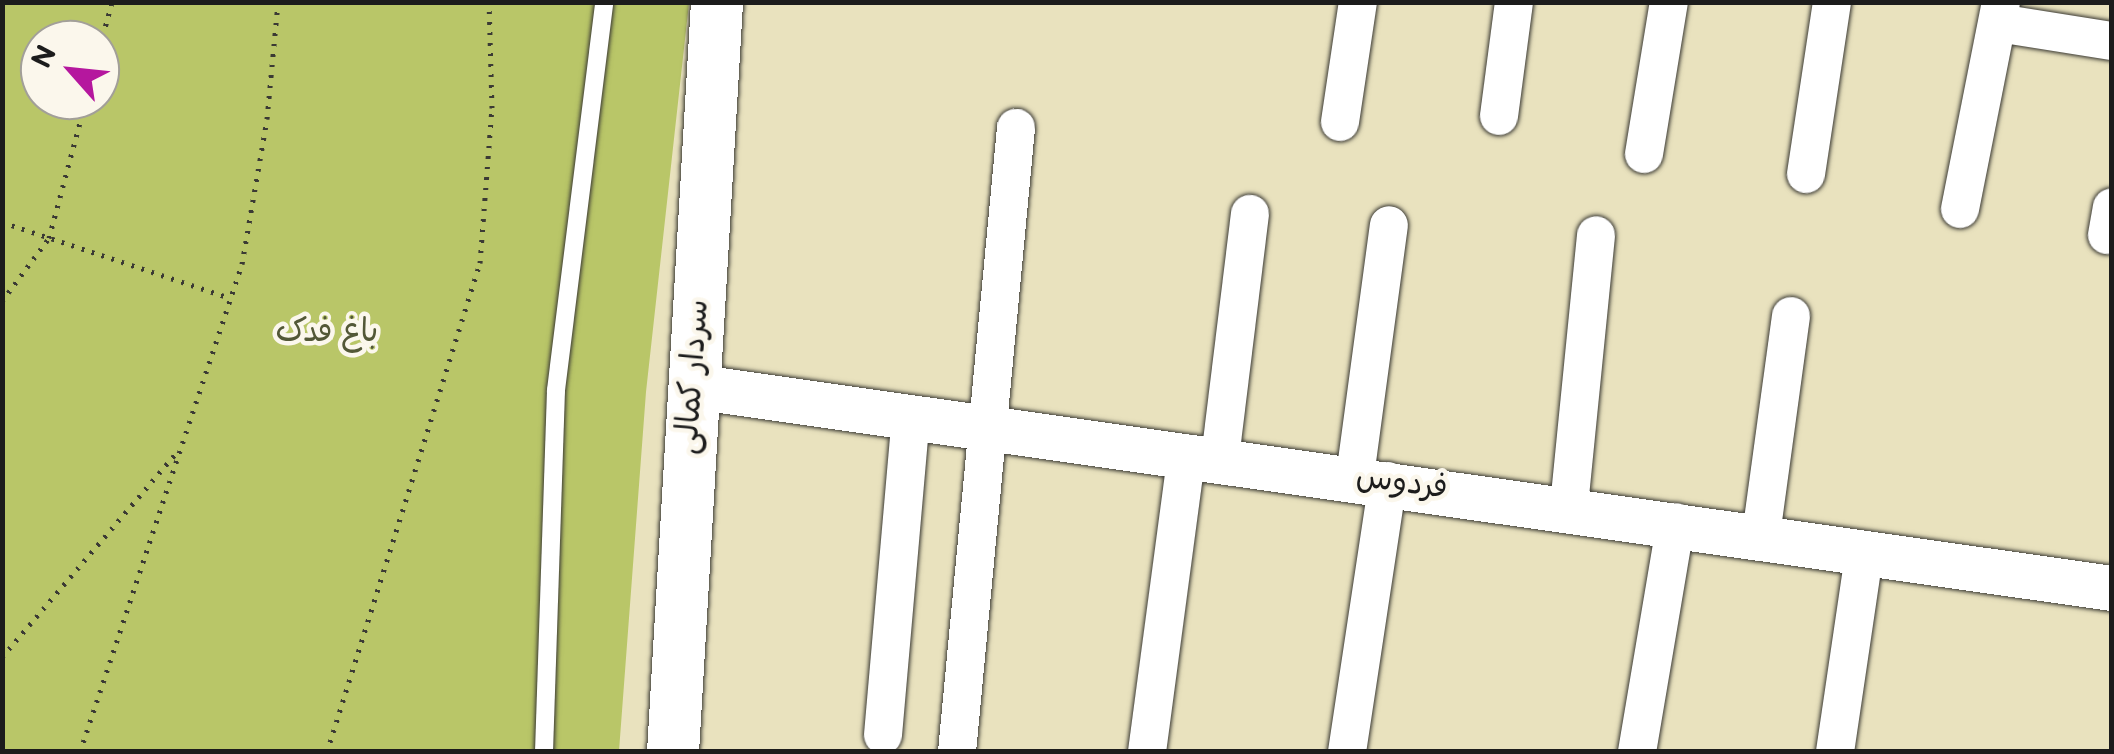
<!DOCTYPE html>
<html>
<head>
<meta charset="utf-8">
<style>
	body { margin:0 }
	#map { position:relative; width:2114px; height:754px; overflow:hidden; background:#e9e2be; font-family:"Balsamiq Sans","Playpen Sans Arabic",sans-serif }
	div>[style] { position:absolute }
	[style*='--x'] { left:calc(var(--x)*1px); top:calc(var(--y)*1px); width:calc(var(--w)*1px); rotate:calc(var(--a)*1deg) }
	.green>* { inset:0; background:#b9c668 }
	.path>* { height:5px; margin-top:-2.5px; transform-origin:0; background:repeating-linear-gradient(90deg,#3b3a34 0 2.5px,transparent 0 10.5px) }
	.roads { filter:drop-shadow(0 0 2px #3b3a34) drop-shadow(0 0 2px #3b3a34) }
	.service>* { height:18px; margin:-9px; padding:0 9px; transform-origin:9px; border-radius:9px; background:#fff }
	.minor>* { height:38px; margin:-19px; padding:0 19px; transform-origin:19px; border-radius:19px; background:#fff }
	.tertiary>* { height:45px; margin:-22.5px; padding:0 22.5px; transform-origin:22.5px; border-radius:22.5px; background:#fff }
	.secondary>* { height:52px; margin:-26px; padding:0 26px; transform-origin:26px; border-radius:26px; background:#fff }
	span { translate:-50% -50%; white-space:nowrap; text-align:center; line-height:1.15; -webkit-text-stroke:9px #fbf7ec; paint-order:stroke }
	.park-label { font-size:32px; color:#535837 }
	.street-label { font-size:32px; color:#1c1c1c }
	.frame { position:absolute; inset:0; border:5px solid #1c1c1c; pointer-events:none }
	.north { position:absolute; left:20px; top:20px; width:100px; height:100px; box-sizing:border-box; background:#fbf7ec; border:2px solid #a29f99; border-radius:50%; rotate:297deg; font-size:28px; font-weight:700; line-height:40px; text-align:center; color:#1c1c1c }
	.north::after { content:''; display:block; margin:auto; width:35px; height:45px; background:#b5179e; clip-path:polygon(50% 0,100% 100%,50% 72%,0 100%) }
</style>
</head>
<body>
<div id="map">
	<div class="green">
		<div style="clip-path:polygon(evenodd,2px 3px,689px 3px,646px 392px,619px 751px,3px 751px,2px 3px,40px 40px,100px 40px,100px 100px,40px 100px,40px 40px)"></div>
	</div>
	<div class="path">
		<div style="--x:100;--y:46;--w:46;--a:-74.7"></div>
		<div style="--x:2;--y:222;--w:241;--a:18.4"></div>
		<div style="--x:2;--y:301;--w:79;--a:-53.3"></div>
		<div style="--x:49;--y:238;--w:143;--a:-75"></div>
		<div style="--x:2;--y:657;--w:272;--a:-49.5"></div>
		<div style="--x:80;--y:752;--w:514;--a:-71.64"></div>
		<div style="--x:242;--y:264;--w:147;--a:-80.2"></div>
		<div style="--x:267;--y:119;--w:118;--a:-84.6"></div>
		<div style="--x:327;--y:752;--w:512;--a:-72.63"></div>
		<div style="--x:480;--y:263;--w:155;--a:-85.6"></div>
		<div style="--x:492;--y:108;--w:106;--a:-91.6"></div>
	</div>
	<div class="roads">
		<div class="service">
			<div style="--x:544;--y:752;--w:362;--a:-88.1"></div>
			<div style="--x:556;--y:390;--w:391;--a:-82.9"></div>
		</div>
		<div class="minor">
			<div style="--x:1998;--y:23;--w:115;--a:9"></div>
			<div style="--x:1499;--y:116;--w:115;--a:-82.5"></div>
			<div style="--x:1340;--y:122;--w:121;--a:-81.5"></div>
			<div style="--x:1644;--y:154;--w:154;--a:-80.7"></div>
			<div style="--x:1806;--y:174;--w:174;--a:-81.4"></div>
			<div style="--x:1960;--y:209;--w:211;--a:-78.8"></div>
			<div style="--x:2107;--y:235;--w:28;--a:-80"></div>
			<div style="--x:1220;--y:458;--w:246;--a:-83"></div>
			<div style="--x:1355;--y:476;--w:253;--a:-82.3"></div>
			<div style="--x:1569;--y:506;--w:272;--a:-84.3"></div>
			<div style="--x:1761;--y:535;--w:221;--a:-82.2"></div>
			<div style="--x:883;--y:735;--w:320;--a:-85"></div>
			<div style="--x:957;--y:752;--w:627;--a:-84.6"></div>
			<div style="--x:1147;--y:752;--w:301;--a:-82.4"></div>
			<div style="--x:1347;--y:752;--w:274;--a:-81.4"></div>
			<div style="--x:1637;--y:752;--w:233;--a:-80.4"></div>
			<div style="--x:1835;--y:752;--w:204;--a:-81.6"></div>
		</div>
		<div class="tertiary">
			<div style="--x:692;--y:386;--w:1434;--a:8.1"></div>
		</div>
		<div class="secondary">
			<div style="--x:673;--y:752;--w:751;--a:-86.64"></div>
		</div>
	</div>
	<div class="park-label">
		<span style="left:327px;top:332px">باغ فدک</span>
	</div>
	<div class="street-label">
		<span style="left:693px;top:377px;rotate:-86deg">سردار کمالی</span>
		<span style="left:1402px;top:483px;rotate:8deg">فردوس</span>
	</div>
	<div class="frame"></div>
	<div class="north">N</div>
</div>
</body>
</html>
